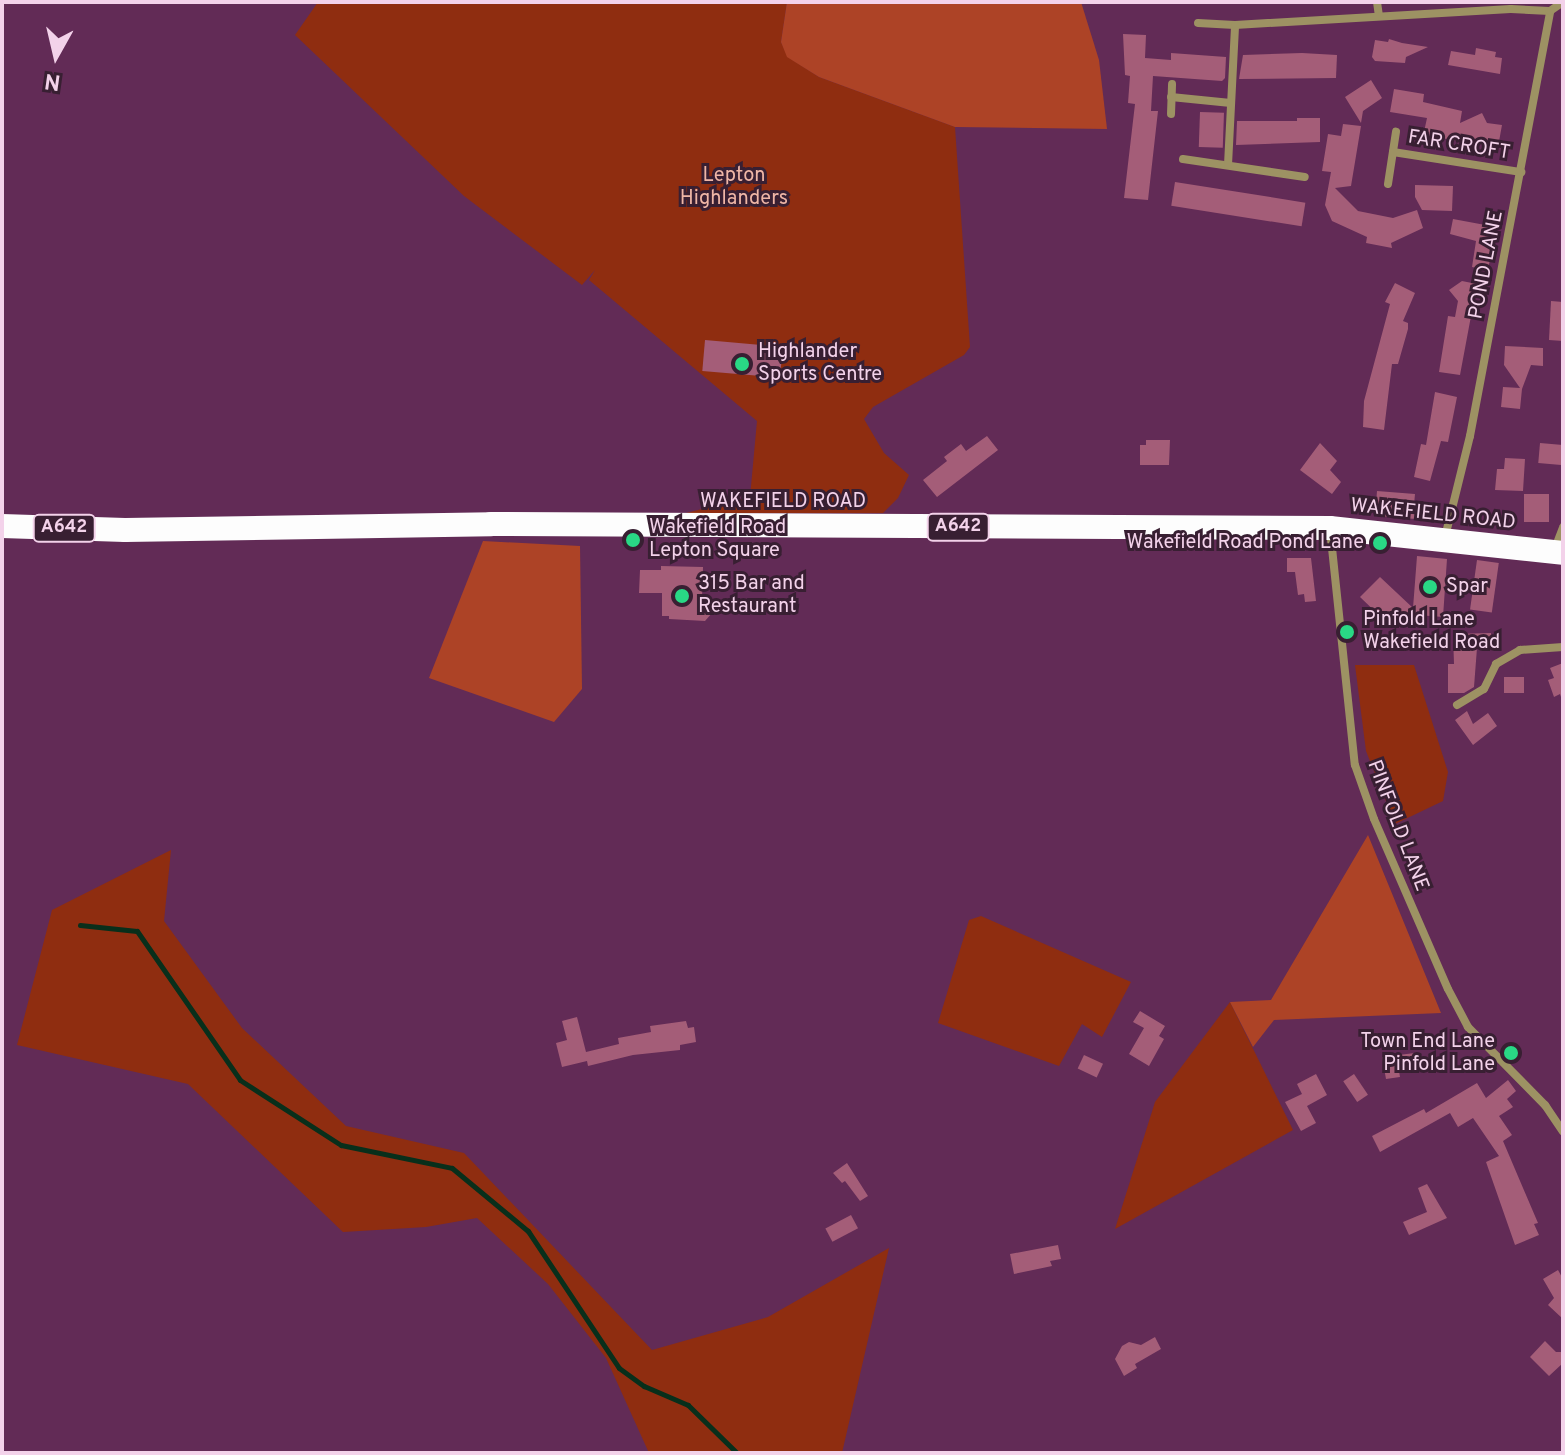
<!DOCTYPE html>
<html>
<head>
<meta charset="utf-8">
<style>
	body { margin:0 }
	#map { position:relative; width:1565px; height:1455px; overflow:hidden; background:#622b56; font-family:Overpass,sans-serif }
	div>[style] { position:absolute }
	[style*='--x'] { left:calc(var(--x)*1px); top:calc(var(--y)*1px); width:calc(var(--w)*1px); rotate:calc(var(--a)*1deg) }
	.green>* { inset:0; background:#8f2d10 }
	.forest>* { inset:0; background:#ad4326 }
	.stream>* { height:5px; margin:-2.5px; padding:0 2.5px; transform-origin:2.5px; border-radius:2.5px; background:#082f1b }
	.building>* { inset:0; background:#a45d78; transform-origin:0 0 }
	.street>* { height:8px; margin:-4px; padding:0 4px; transform-origin:4px; border-radius:4px; background:#9d9263 }
	.highway>* { height:24px; margin:-12px; padding:0 12px; transform-origin:12px; border-radius:12px; background:#fdfdfd }
	.dots>* { width:22px; height:22px; translate:-50% -50%; box-sizing:border-box; border:4px solid #381f32; border-radius:50% }
	span { translate:-50% -50%; white-space:nowrap; text-align:center; line-height:1.15; -webkit-text-stroke:6px #381f32; paint-order:stroke }
	.shield-label span { padding:2px 6px; background:#381f32; border:2px solid; border-radius:6px; -webkit-text-stroke-width:0 }
	.shield-label { font-size:18px; color:#f3d2ea; font-weight:700 }
	.street-label { font-size:20px; color:#f3d2ea }
	.park-label { font-size:20px; color:#efb6a6 }
	.poi-label { font-size:20px; color:#f3d2ea }
	.left { translate:0 -50%; text-align:left }
	.right { translate:-100% -50%; text-align:right }
	.frame { position:absolute; inset:0; border:4px solid #f3d2ea; pointer-events:none }
	.north { position:absolute; left:16px; top:16px; width:80px; height:80px; -webkit-text-stroke:6px #381f32; paint-order:stroke; rotate:188deg; font-size:22px; font-weight:700; line-height:32px; text-align:center; color:#f3d2ea }
	.north::after { content:''; display:block; margin:auto; width:28px; height:36px; background:#f3d2ea; clip-path:polygon(50% 0,100% 100%,50% 72%,0 100%) }
</style>
</head>
<body>
<div id="map">
	<div class="green">
		<div style="clip-path:polygon(318px 2px,787px 2px,781px 42px,788px 57px,819px 77px,955px 127px,970px 347px,964px 355px,873px 407px,864px 419px,884px 453px,909px 475px,898px 498px,883px 513px,686px 513px,750px 497px,757px 421px,589px 280px,595px 270px,582px 285px,464px 196px,295px 35px)"></div>
		<div style="clip-path:polygon(1355px 665px,1414px 665px,1448px 772px,1443px 801px,1395px 824px,1366px 751px)"></div>
		<div style="clip-path:polygon(171px 850px,164px 921px,242px 1028px,346px 1126px,464px 1153px,652px 1350px,768px 1317px,889px 1248px,842px 1453px,649px 1453px,606px 1358px,548px 1284px,477px 1218px,426px 1227px,343px 1232px,188px 1084px,17px 1045px,52px 910px)"></div>
		<div style="clip-path:polygon(981px 916px,1131px 982px,1102px 1037px,1082px 1024px,1059px 1066px,938px 1023px,969px 920px)"></div>
		<div style="clip-path:polygon(1230px 1002px,1293px 1130px,1115px 1229px,1155px 1102px)"></div>
	</div>
	<div class="forest">
		<div style="clip-path:polygon(787px 2px,1081px 2px,1099px 60px,1107px 129px,955px 127px,819px 77px,787px 57px,781px 42px)"></div>
		<div style="clip-path:polygon(483px 541px,580px 546px,582px 689px,554px 722px,429px 678px)"></div>
		<div style="clip-path:polygon(1368px 835px,1441px 1013px,1274px 1020px,1253px 1047px,1230px 1002px,1271px 1000px)"></div>
	</div>
	<div class="stream">
		<div style="--x:80;--y:925;--w:57;--a:6"></div>
		<div style="--x:137;--y:931;--w:181;--a:55.3"></div>
		<div style="--x:240;--y:1080;--w:120;--a:32.8"></div>
		<div style="--x:341;--y:1145;--w:113;--a:11.7"></div>
		<div style="--x:452;--y:1168;--w:99;--a:39.7"></div>
		<div style="--x:528;--y:1231;--w:164;--a:56.4"></div>
		<div style="--x:619;--y:1368;--w:31;--a:36"></div>
		<div style="--x:644;--y:1386;--w:48;--a:23.4"></div>
		<div style="--x:688;--y:1405;--w:69;--a:44.4"></div>
	</div>
	<div class="building">
		<div style="clip-path:polygon(1123px 34px,1146px 35px,1145px 58px,1171px 60px,1171px 53px,1226px 57px,1225px 78px,1222px 81px,1153px 76px,1151px 111px,1158px 111px,1148px 200px,1124px 198px,1135px 104px,1128px 103px,1130px 76px,1125px 75px)"></div>
		<div style="clip-path:polygon(1389px 39px,1402px 43px,1428px 47px,1406px 57px,1405px 63px,1375px 61px,1372px 57px,1375px 40px,1388px 42px)"></div>
		<div style="clip-path:polygon(1476px 48px,1496px 52px,1495px 57px,1502px 58px,1500px 74px,1448px 65px,1451px 51px,1475px 55px)"></div>
		<div style="clip-path:polygon(1302px 53px,1337px 55px,1336px 78px,1239px 79px,1243px 55px)"></div>
		<div style="clip-path:polygon(1371px 80px,1382px 98px,1363px 111px,1361px 123px,1345px 97px)"></div>
		<div style="clip-path:polygon(1394px 89px,1424px 94px,1423px 102px,1462px 111px,1460px 123px,1482px 113px,1487px 123px,1502px 125px,1498px 147px,1428px 136px,1429px 132px,1424px 132px,1427px 118px,1390px 112px)"></div>
		<div style="left:1200px;top:112px;width:24px;height:35px;rotate:2deg"></div>
		<div style="clip-path:polygon(1297px 118px,1320px 118px,1320px 142px,1236px 145px,1237px 121px,1297px 121px)"></div>
		<div style="clip-path:polygon(1343px 124px,1361px 126px,1351px 186px,1335px 188px,1358px 211px,1393px 218px,1417px 210px,1423px 228px,1391px 243px,1392px 248px,1366px 243px,1367px 237px,1332px 221px,1325px 205px,1331px 172px,1322px 171px,1328px 134px,1341px 136px)"></div>
		<div style="left:1175px;top:182px;width:132px;height:24px;rotate:9deg"></div>
		<div style="clip-path:polygon(1415px 185px,1453px 186px,1452px 211px,1422px 210px,1415px 197px)"></div>
		<div style="clip-path:polygon(1453px 219px,1496px 227px,1488px 270px,1472px 267px,1476px 241px,1450px 234px)"></div>
		<div style="clip-path:polygon(1462px 281px,1477px 284px,1460px 375px,1439px 372px,1448px 316px,1455px 317px,1458px 301px,1449px 290px)"></div>
		<div style="clip-path:polygon(1395px 283px,1415px 293px,1403px 321px,1408px 323px,1408px 329px,1398px 364px,1392px 364px,1384px 430px,1363px 427px,1364px 401px,1390px 304px,1385px 302px)"></div>
		<div style="clip-path:polygon(1551px 301px,1563px 302px,1563px 341px,1549px 340px)"></div>
		<div style="left:705px;top:340px;width:78px;height:31px;rotate:5deg"></div>
		<div style="clip-path:polygon(1505px 346px,1543px 348px,1543px 366px,1531px 365px,1522px 389px,1520px 409px,1501px 407px,1503px 387px,1520px 388px,1504px 365px)"></div>
		<div style="clip-path:polygon(1435px 392px,1457px 397px,1448px 442px,1441px 441px,1430px 481px,1414px 477px,1421px 444px,1426px 445px)"></div>
		<div style="clip-path:polygon(987px 436px,998px 450px,937px 497px,923px 480px,947px 461px,944px 457px,961px 444px,966px 451px)"></div>
		<div style="clip-path:polygon(1146px 440px,1170px 440px,1169px 465px,1140px 465px,1140px 445px,1146px 445px)"></div>
		<div style="clip-path:polygon(1320px 443px,1337px 461px,1330px 470px,1341px 482px,1332px 494px,1300px 470px)"></div>
		<div style="left:1540px;top:443px;width:23px;height:20px;rotate:5deg"></div>
		<div style="clip-path:polygon(1505px 458px,1525px 459px,1523px 491px,1495px 490px,1497px 469px,1504px 469px)"></div>
		<div style="clip-path:polygon(1377px 491px,1415px 494px,1414px 505px,1432px 507px,1430px 520px,1375px 516px)"></div>
		<div style="left:1524px;top:494px;width:25px;height:28px"></div>
		<div style="clip-path:polygon(1417px 556px,1447px 559px,1443px 617px,1404px 614px,1396px 622px,1385px 621px,1360px 597px,1380px 577px,1413px 608px)"></div>
		<div style="clip-path:polygon(1287px 558px,1311px 558px,1316px 601px,1305px 602px,1304px 594px,1298px 595px,1295px 572px,1287px 572px)"></div>
		<div style="left:1477px;top:560px;width:22px;height:50px;rotate:8deg"></div>
		<div style="clip-path:polygon(661px 566px,703px 567px,702px 599px,710px 599px,713px 612px,705px 621px,669px 619px,669px 616px,662px 616px,662px 593px,639px 593px,640px 570px,661px 570px)"></div>
		<div style="clip-path:polygon(1491px 633px,1492px 648px,1477px 648px,1474px 687px,1464px 693px,1448px 693px,1448px 664px,1454px 664px,1453px 634px)"></div>
		<div style="clip-path:polygon(1563px 663px,1563px 700px,1562px 700px,1560px 694px,1554px 697px,1548px 680px,1554px 678px,1550px 668px)"></div>
		<div style="left:1504px;top:677px;width:20px;height:16px"></div>
		<div style="clip-path:polygon(1467px 711px,1473px 724px,1488px 713px,1497px 726px,1473px 745px,1455px 720px)"></div>
		<div style="clip-path:polygon(1140px 1011px,1165px 1026px,1159px 1036px,1164px 1039px,1149px 1066px,1129px 1054px,1144px 1028px,1133px 1022px)"></div>
		<div style="clip-path:polygon(577px 1017px,586px 1052px,619px 1044px,618px 1038px,651px 1032px,650px 1026px,686px 1021px,688px 1028px,694px 1027px,696px 1042px,680px 1045px,680px 1050px,633px 1055px,588px 1066px,587px 1061px,562px 1067px,556px 1043px,567px 1040px,562px 1021px)"></div>
		<div style="clip-path:polygon(1415px 1053px,1417px 1065px,1404px 1067px,1399px 1071px,1400px 1077px,1386px 1079px,1382px 1057px)"></div>
		<div style="left:1084px;top:1055px;width:21px;height:15px;rotate:25deg"></div>
		<div style="clip-path:polygon(1316px 1074px,1327px 1095px,1307px 1106px,1316px 1123px,1301px 1131px,1285px 1102px,1302px 1094px,1297px 1084px)"></div>
		<div style="left:1354px;top:1074px;width:25px;height:13px;rotate:56deg"></div>
		<div style="clip-path:polygon(1508px 1080px,1516px 1091px,1507px 1099px,1513px 1107px,1499px 1116px,1512px 1135px,1503px 1141px,1538px 1223px,1534px 1224px,1539px 1235px,1515px 1245px,1486px 1162px,1499px 1156px,1473px 1118px,1458px 1127px,1450px 1113px,1380px 1152px,1372px 1136px,1424px 1109px,1426px 1113px,1477px 1083px,1486px 1098px)"></div>
		<div style="clip-path:polygon(847px 1163px,868px 1196px,860px 1201px,845px 1181px,842px 1183px,833px 1173px)"></div>
		<div style="clip-path:polygon(1427px 1184px,1447px 1218px,1409px 1235px,1403px 1222px,1427px 1212px,1418px 1188px)"></div>
		<div style="left:851px;top:1215px;width:15px;height:29px;rotate:62deg"></div>
		<div style="clip-path:polygon(1058px 1245px,1061px 1259px,1050px 1261px,1052px 1266px,1014px 1274px,1010px 1254px)"></div>
		<div style="clip-path:polygon(1558px 1270px,1563px 1279px,1563px 1319px,1548px 1305px,1554px 1298px,1543px 1279px)"></div>
		<div style="clip-path:polygon(1155px 1337px,1161px 1349px,1135px 1364px,1137px 1368px,1124px 1376px,1115px 1359px,1122px 1346px,1129px 1342px,1141px 1345px)"></div>
		<div style="clip-path:polygon(1545px 1341px,1556px 1352px,1563px 1352px,1563px 1363px,1549px 1376px,1530px 1357px)"></div>
	</div>
	<div class="street">
		<div style="--x:1377;--y:2;--w:14;--a:82"></div>
		<div style="--x:1198;--y:23;--w:37;--a:3"></div>
		<div style="--x:1235;--y:25;--w:276;--a:-3.3"></div>
		<div style="--x:1511;--y:9;--w:39;--a:3"></div>
		<div style="--x:1171;--y:97;--w:60;--a:5.7"></div>
		<div style="--x:1171;--y:114;--w:30;--a:-88"></div>
		<div style="--x:1393;--y:152;--w:130;--a:8.9"></div>
		<div style="--x:1183;--y:159;--w:123;--a:8.4"></div>
		<div style="--x:1228;--y:165;--w:140;--a:-87.1"></div>
		<div style="--x:1388;--y:184;--w:53;--a:-81.3"></div>
		<div style="--x:1330;--y:529;--w:237;--a:84"></div>
		<div style="--x:1355;--y:765;--w:57;--a:70.6"></div>
		<div style="--x:1374;--y:819;--w:185;--a:66.5"></div>
		<div style="--x:1448;--y:989;--w:43;--a:62.2"></div>
		<div style="--x:1468;--y:1027;--w:110;--a:45.4"></div>
		<div style="--x:1545;--y:1105;--w:32;--a:56"></div>
		<div style="--x:1445;--y:537;--w:104;--a:-76.1"></div>
		<div style="--x:1470;--y:436;--w:432;--a:-79.3"></div>
		<div style="--x:1550;--y:11;--w:16;--a:-35"></div>
		<div style="--x:1554;--y:551;--w:26;--a:-69"></div>
		<div style="--x:1457;--y:705;--w:31;--a:-31"></div>
		<div style="--x:1484;--y:689;--w:28;--a:-64"></div>
		<div style="--x:1496;--y:664;--w:28;--a:-30"></div>
		<div style="--x:1520;--y:650;--w:43;--a:-4"></div>
	</div>
	<div class="highway">
		<div style="--x:2;--y:526;--w:123;--a:1.9"></div>
		<div style="--x:125;--y:530;--w:366;--a:-0.9"></div>
		<div style="--x:491;--y:524;--w:839;--a:0.27"></div>
		<div style="--x:1330;--y:528;--w:234;--a:6.1"></div>
	</div>
	<div class="dots">
		<div style="left:742px;top:364px;background:#29d885"></div>
		<div style="left:633px;top:540px;background:#29d885"></div>
		<div style="left:1380px;top:543px;background:#29d885"></div>
		<div style="left:1430px;top:587px;background:#29d885"></div>
		<div style="left:682px;top:596px;background:#29d885"></div>
		<div style="left:1347px;top:632px;background:#29d885"></div>
		<div style="left:1511px;top:1053px;background:#29d885"></div>
	</div>
	<div class="shield-label">
		<span style="left:958px;top:527px">A642</span>
		<span style="left:64px;top:528px">A642</span>
	</div>
	<div class="street-label">
		<span style="left:1459px;top:146px;rotate:9deg">FAR CROFT</span>
		<span style="left:1487px;top:265px;rotate:-79deg">POND LANE</span>
		<span style="left:783px;top:502px">WAKEFIELD ROAD</span>
		<span style="left:1433px;top:515px;rotate:6deg">WAKEFIELD ROAD</span>
		<span style="left:1397px;top:826px;rotate:69deg">PINFOLD LANE</span>
	</div>
	<div class="park-label">
		<span style="left:734px;top:188px">Lepton<br>Highlanders</span>
	</div>
	<div class="poi-label">
		<span class="left" style="left:758px;top:364px">Highlander<br>Sports Centre</span>
		<span class="left" style="left:649px;top:540px">Wakefield Road<br>Lepton Square</span>
		<span class="right" style="left:1364px;top:543px">Wakefield Road Pond Lane</span>
		<span class="left" style="left:698px;top:596px">315 Bar and<br>Restaurant</span>
		<span class="left" style="left:1446px;top:587px">Spar</span>
		<span class="left" style="left:1363px;top:632px">Pinfold Lane<br>Wakefield Road</span>
		<span class="right" style="left:1495px;top:1054px">Town End Lane<br>Pinfold Lane</span>
	</div>
	<div class="frame"></div>
	<div class="north">N</div>
</div>
</body>
</html>
